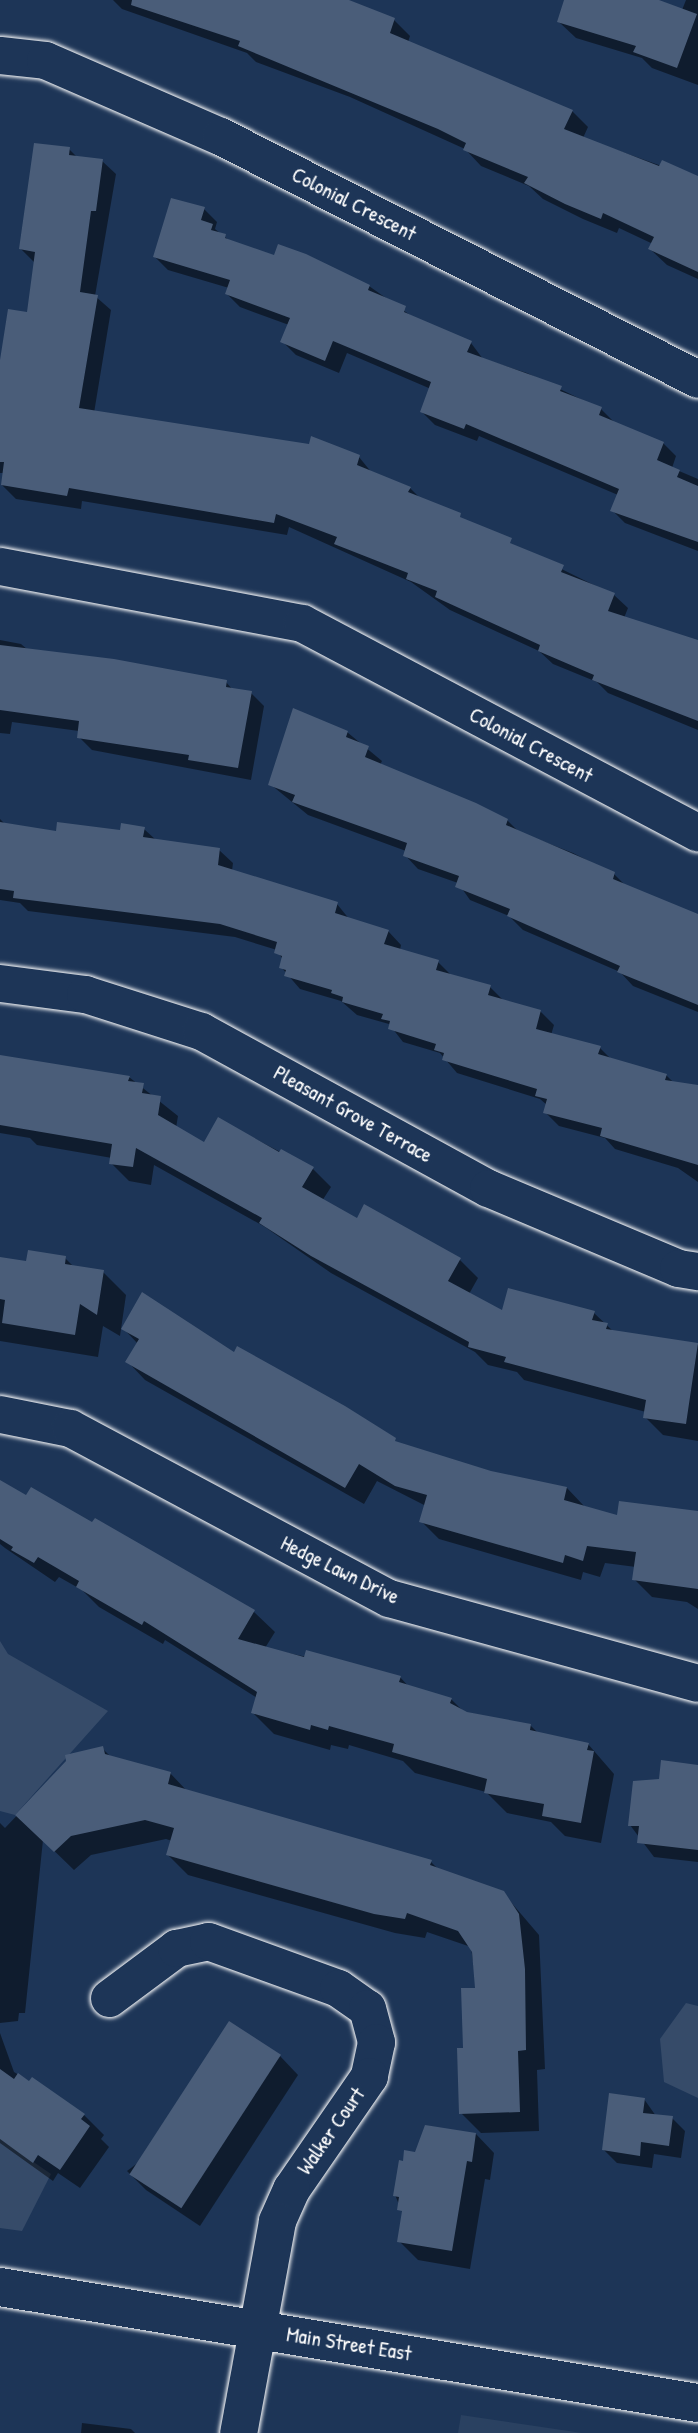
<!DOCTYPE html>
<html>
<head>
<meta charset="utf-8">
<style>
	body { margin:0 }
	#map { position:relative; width:698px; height:2433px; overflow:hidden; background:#1d3557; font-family:"Patrick Hand",sans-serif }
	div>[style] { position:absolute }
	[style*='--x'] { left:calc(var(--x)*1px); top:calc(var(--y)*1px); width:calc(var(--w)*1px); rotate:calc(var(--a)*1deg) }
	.built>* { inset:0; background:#2a4161 }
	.green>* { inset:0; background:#364b69 }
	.shadow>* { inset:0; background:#0007 }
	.building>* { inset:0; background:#4a5d79; transform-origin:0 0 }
	.roads { filter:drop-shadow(0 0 2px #fff) drop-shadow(0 0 2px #fff) }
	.minor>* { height:37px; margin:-18.5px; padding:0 18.5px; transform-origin:18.5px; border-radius:18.5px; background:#1d3557 }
	.major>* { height:38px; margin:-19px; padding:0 19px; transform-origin:19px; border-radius:19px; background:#1d3557 }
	span { translate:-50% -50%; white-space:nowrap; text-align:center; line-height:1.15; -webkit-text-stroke:7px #1d3557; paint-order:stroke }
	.street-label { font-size:21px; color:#fff }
</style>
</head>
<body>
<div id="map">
	<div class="built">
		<div style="clip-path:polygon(461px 2415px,582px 2433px,458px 2433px)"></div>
	</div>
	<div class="green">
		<div style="clip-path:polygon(0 1641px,8px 1654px,108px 1711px,15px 1815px,0 1811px)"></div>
		<div style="clip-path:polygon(686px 2003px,698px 2006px,698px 2098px,664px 2082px,660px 2039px)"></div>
		<div style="clip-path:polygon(0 2139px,51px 2174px,22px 2231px,0 2228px)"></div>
	</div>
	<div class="shadow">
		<div style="clip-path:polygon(113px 0,344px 0,394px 20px,410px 36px,408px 42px,572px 111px,588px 127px,583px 138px,698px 179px,698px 279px,667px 265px,650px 249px,653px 244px,619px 228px,617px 233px,583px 219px,543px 199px,529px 186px,481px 166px,465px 149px,350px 97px,256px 62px,247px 53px,122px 9px)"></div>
		<div style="clip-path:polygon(566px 0,656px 0,682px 10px,686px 0,698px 0,698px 85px,652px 68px,642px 58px,576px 38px,559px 22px)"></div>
		<div style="clip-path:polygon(69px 149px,78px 158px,102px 161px,116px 174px,95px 296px,111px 310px,94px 413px,359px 457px,372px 473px,410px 488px,422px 500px,614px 595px,628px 608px,624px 618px,698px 642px,698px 730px,608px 693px,597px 682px,553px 664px,539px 651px,450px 610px,411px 582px,289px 527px,287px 535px,82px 501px,81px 509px,16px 499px,2px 485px,4px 473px,0 473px,0 365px,29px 314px,35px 263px,21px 249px)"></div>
		<div style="clip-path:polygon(204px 209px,217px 222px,215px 229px,231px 242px,369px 286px,417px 320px,471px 343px,483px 359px,527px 373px,601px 409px,614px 422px,663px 443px,676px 456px,672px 468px,698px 479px,698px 551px,625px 523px,612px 510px,618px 495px,479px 436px,477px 441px,435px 425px,422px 412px,431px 389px,347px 353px,339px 373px,296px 355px,283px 342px,289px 325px,240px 307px,227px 294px,229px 288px,168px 270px,155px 257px)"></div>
		<div style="clip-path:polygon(0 640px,21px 644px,28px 650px,226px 682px,233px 690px,251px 693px,264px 706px,251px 780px,92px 750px,79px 737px,79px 731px,12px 722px,10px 734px,0 733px)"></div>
		<div style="clip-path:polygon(347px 732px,382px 761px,380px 765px,507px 820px,519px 832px,573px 853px,614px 874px,627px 887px,698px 918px,698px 1012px,633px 986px,620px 972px,523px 930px,509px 916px,470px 900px,458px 883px,418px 869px,405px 855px,406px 851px,308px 815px,270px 784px)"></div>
		<div style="clip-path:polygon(0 819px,6px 825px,57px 833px,144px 829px,156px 840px,219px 850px,233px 863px,232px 871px,337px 904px,350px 920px,388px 931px,401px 945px,400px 950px,438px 962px,451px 975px,490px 987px,503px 1000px,540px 1011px,554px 1025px,551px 1035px,600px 1048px,612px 1060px,666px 1075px,674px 1083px,698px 1087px,698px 1182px,678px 1168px,615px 1149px,605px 1138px,559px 1126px,545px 1112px,547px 1105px,540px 1099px,457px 1073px,440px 1053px,403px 1042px,389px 1024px,357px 1015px,341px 1001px,300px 989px,281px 967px,283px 960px,277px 950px,235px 937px,28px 911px,20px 903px,0 900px)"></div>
		<div style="clip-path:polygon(0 1057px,129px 1077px,178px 1116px,176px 1128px,205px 1144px,219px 1120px,313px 1169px,331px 1187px,322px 1201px,358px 1221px,460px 1260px,478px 1278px,469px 1294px,503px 1313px,594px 1313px,614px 1332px,698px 1345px,698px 1441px,663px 1435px,645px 1417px,646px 1412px,524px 1380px,517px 1372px,488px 1365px,475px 1352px,331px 1273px,265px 1227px,154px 1165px,151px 1185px,129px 1181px,111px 1163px,112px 1158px,37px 1145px,30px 1138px,0 1133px)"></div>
		<div style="clip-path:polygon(65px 1258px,74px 1267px,103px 1272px,126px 1295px,120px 1336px,103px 1326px,98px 1357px,0 1341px,0 1259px,28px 1263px)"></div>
		<div style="clip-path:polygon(123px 1328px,235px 1354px,401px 1445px,491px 1473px,567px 1488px,584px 1506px,618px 1518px,698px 1512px,698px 1609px,687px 1602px,652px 1597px,634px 1579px,636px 1567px,605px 1563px,600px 1577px,583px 1572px,581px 1580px,439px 1539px,421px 1521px,426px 1506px,377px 1481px,364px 1504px,145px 1380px,128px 1362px,138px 1344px)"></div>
		<div style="clip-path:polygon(0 1500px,254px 1612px,275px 1632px,265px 1648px,400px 1677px,410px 1688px,451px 1699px,464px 1712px,530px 1725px,538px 1733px,588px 1744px,614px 1774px,601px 1843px,565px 1836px,551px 1822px,507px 1813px,486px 1792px,415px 1773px,403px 1761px,349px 1745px,348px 1749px,331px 1745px,330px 1750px,274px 1734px,253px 1713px,257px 1698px,165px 1640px,163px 1644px,99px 1607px,82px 1590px,59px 1577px,55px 1582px,5px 1548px,0 1544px)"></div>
		<div style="clip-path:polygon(102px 1748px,112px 1758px,170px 1773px,188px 1792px,431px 1862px,439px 1870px,503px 1893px,539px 1935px,545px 2069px,537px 2070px,539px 2131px,481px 2133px,461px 2113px,465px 2049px,477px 1990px,471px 1947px,427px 1932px,425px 1938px,395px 1933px,188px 1875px,168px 1855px,172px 1841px,166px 1839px,91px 1855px,74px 1870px,43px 1840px,25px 2013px,19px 2013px,18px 2021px,0 2023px,0 1823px,5px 1828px,68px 1762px)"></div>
		<div style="clip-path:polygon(698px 1769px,698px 1862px,654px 1857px,630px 1825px,661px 1780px)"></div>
		<div style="clip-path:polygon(0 2033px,14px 2072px,84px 2115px,104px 2135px,101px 2139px,109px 2147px,80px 2188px,58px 2173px,53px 2181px,0 2143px)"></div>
		<div style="clip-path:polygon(280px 2056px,298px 2075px,200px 2226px,146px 2190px,127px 2171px)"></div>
		<div style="clip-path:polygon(644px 2099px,656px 2116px,672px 2118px,685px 2131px,681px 2158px,654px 2154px,652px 2168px,617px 2163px,604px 2150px)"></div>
		<div style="clip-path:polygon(476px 2134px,494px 2153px,490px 2180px,485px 2179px,470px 2269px,418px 2260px,399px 2241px,403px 2214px,395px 2195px,404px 2163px)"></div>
		<div style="clip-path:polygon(82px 2423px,131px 2429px,135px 2433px,81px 2433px)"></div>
	</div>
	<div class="building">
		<div style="clip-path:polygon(132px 0,349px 0,395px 18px,390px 33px,573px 110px,564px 129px,659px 166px,662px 160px,698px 176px,698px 272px,648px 249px,654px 237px,603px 213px,601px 219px,565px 204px,524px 183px,528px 177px,463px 150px,466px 143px,438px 129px,238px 46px,240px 41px,131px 5px)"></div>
		<div style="clip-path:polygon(564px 0,659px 0,697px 14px,677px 68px,633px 52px,636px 46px,557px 22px)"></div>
		<div style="clip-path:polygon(34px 143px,70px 147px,69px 155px,103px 159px,96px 211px,91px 211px,80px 292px,98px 295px,79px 408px,309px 444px,311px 436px,360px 455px,357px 465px,411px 487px,408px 492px,461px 513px,460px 517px,512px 538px,510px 543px,564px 565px,561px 572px,615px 593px,608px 611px,698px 640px,698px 721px,592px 680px,594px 675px,538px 651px,540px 645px,435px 597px,437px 591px,406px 579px,408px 573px,334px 544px,337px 537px,276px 514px,274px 523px,69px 488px,67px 496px,1px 485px,4px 462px,0 462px,0 360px,8px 309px,27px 312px,35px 252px,19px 249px)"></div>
		<div style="clip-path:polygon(171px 198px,205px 207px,201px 220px,213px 224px,211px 230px,226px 234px,225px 238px,274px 255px,278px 244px,306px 254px,370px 285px,368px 290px,406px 306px,404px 312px,472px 341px,467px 352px,562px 386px,560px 391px,602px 407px,599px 415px,664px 442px,657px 460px,680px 470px,677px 477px,698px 486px,698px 542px,610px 511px,619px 489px,466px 424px,464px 429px,420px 412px,431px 382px,333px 341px,325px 361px,280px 342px,290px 318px,225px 294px,230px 280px,153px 257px)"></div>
		<div style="clip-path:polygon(0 645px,114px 659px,227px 680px,226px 687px,252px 691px,238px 768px,188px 760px,189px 755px,77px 738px,79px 721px,0 710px)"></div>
		<div style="clip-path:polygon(293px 708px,348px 731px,346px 737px,369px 746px,365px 757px,476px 803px,508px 819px,506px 825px,615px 872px,613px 879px,698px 914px,698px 1005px,617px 972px,620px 966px,507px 916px,510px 909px,455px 887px,459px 876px,403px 856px,407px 843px,292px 802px,295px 795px,268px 785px)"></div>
		<div style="clip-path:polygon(0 822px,56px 831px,57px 822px,120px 830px,121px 823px,145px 827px,143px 837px,220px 848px,218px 865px,338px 902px,335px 913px,389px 930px,384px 944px,439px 960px,436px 970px,491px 985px,488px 995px,541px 1010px,536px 1029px,601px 1046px,598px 1054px,667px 1074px,665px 1080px,698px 1085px,698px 1165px,600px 1136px,602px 1128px,543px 1113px,547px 1099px,535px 1096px,537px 1089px,442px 1060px,444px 1053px,434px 1050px,436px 1044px,388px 1029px,390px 1021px,381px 1019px,383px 1014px,342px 1002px,343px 997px,331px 993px,332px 990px,284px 976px,286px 970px,279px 968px,282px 956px,274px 953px,277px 942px,220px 924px,13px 898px,14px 891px,0 889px)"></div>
		<div style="clip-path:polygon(0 1055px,130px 1076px,128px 1081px,144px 1083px,142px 1093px,161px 1096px,158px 1115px,204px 1142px,218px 1117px,279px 1152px,281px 1149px,314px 1167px,302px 1187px,357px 1218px,364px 1204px,461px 1258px,448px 1281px,502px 1310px,508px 1288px,595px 1311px,592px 1320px,608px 1323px,606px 1329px,698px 1343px,686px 1424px,643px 1418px,646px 1400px,504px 1362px,506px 1357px,468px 1347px,469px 1342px,311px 1256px,259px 1223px,262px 1218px,136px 1148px,133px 1167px,109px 1164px,112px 1144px,0 1125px)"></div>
		<div style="clip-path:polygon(28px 1250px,66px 1256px,65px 1264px,104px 1270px,97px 1315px,80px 1304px,75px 1335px,2px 1323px,5px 1300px,0 1299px,0 1257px,26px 1261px)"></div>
		<div style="clip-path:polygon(142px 1292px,234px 1352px,237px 1346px,345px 1406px,396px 1438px,395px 1441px,491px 1471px,567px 1487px,564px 1500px,617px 1515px,619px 1501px,698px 1511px,698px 1589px,632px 1580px,636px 1552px,587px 1546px,583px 1561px,565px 1555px,563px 1563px,419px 1522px,427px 1495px,395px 1486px,359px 1464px,345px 1488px,125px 1362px,139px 1339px,121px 1329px)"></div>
		<div style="clip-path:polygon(0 1480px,26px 1495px,31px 1487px,92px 1522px,95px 1518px,255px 1610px,238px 1639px,304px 1657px,306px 1650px,401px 1676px,399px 1682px,452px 1698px,450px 1703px,467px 1712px,531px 1724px,530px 1730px,589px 1743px,587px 1750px,594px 1751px,581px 1823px,542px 1816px,544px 1804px,484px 1793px,487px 1779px,392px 1752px,394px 1744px,329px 1726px,328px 1730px,311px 1725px,310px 1730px,251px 1713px,257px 1692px,144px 1621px,142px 1625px,76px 1587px,79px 1581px,38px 1557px,34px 1563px,11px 1550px,13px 1547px,0 1539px)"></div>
		<div style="clip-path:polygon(103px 1746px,105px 1754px,171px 1772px,168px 1784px,432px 1860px,430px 1865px,504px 1891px,519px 1914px,525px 1969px,526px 2050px,518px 2051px,520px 2112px,459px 2114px,457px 2048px,463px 2048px,461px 1988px,475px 1988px,472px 1952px,458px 1931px,407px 1913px,405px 1919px,374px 1914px,166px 1855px,174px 1828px,145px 1820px,71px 1836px,54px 1852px,15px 1815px,66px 1761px,65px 1755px)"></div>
		<div style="clip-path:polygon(661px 1760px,698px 1765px,698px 1850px,637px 1843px,639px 1826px,628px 1826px,633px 1781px,659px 1779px)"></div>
		<div style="left:229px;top:2021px;width:62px;height:183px;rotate:33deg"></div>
		<div style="clip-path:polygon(0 2069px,14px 2079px,18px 2073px,29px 2081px,32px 2077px,85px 2114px,81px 2119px,90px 2126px,60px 2170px,38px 2155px,33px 2163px,0 2139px)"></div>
		<div style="clip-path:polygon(609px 2093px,645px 2098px,643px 2113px,673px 2116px,669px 2146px,641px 2142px,640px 2156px,602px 2150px)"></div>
		<div style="clip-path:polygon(425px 2125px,476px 2133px,472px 2162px,467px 2161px,452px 2251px,397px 2242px,402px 2211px,397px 2210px,399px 2197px,393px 2196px,399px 2160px,403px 2161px,404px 2150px,415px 2152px)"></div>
	</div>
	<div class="roads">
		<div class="minor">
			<div style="--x:0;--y:55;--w:45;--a:6.3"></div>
			<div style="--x:45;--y:60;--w:191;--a:23.5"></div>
			<div style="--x:220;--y:136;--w:536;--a:26.95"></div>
			<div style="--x:0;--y:566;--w:307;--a:10.7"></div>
			<div style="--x:302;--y:623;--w:448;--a:27.9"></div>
			<div style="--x:0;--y:983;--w:86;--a:7.4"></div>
			<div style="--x:85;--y:994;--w:122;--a:17.7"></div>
			<div style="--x:201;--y:1031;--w:327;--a:28.7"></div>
			<div style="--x:488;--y:1188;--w:206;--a:22.8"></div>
			<div style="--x:678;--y:1268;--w:20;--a:9"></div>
			<div style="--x:0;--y:1414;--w:71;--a:11.3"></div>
			<div style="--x:70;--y:1428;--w:361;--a:28.1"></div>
			<div style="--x:389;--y:1598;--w:320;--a:15.4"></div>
			<div style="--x:109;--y:1998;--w:84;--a:-36.7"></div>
			<div style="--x:176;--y:1948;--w:33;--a:-12"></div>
			<div style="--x:208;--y:1941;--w:138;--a:19.9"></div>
			<div style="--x:338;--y:1988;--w:35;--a:35"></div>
			<div style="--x:367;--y:2008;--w:35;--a:75"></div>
			<div style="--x:376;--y:2042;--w:35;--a:102"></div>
			<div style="--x:369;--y:2076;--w:137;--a:124.6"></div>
			<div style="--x:291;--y:2189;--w:35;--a:114"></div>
			<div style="--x:277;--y:2221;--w:216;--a:100.4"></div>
		</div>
		<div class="major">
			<div style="--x:0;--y:2287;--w:708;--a:9.44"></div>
		</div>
	</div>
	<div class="street-label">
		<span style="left:354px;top:204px;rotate:27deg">Colonial Crescent</span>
		<span style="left:531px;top:745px;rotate:28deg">Colonial Crescent</span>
		<span style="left:353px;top:1114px;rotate:29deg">Pleasant Grove Terrace</span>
		<span style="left:340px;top:1570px;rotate:26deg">Hedge Lawn Drive</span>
		<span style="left:331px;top:2131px;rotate:-55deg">Walker Court</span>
		<span style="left:349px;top:2344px;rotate:9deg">Main Street East</span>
	</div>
</div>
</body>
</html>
